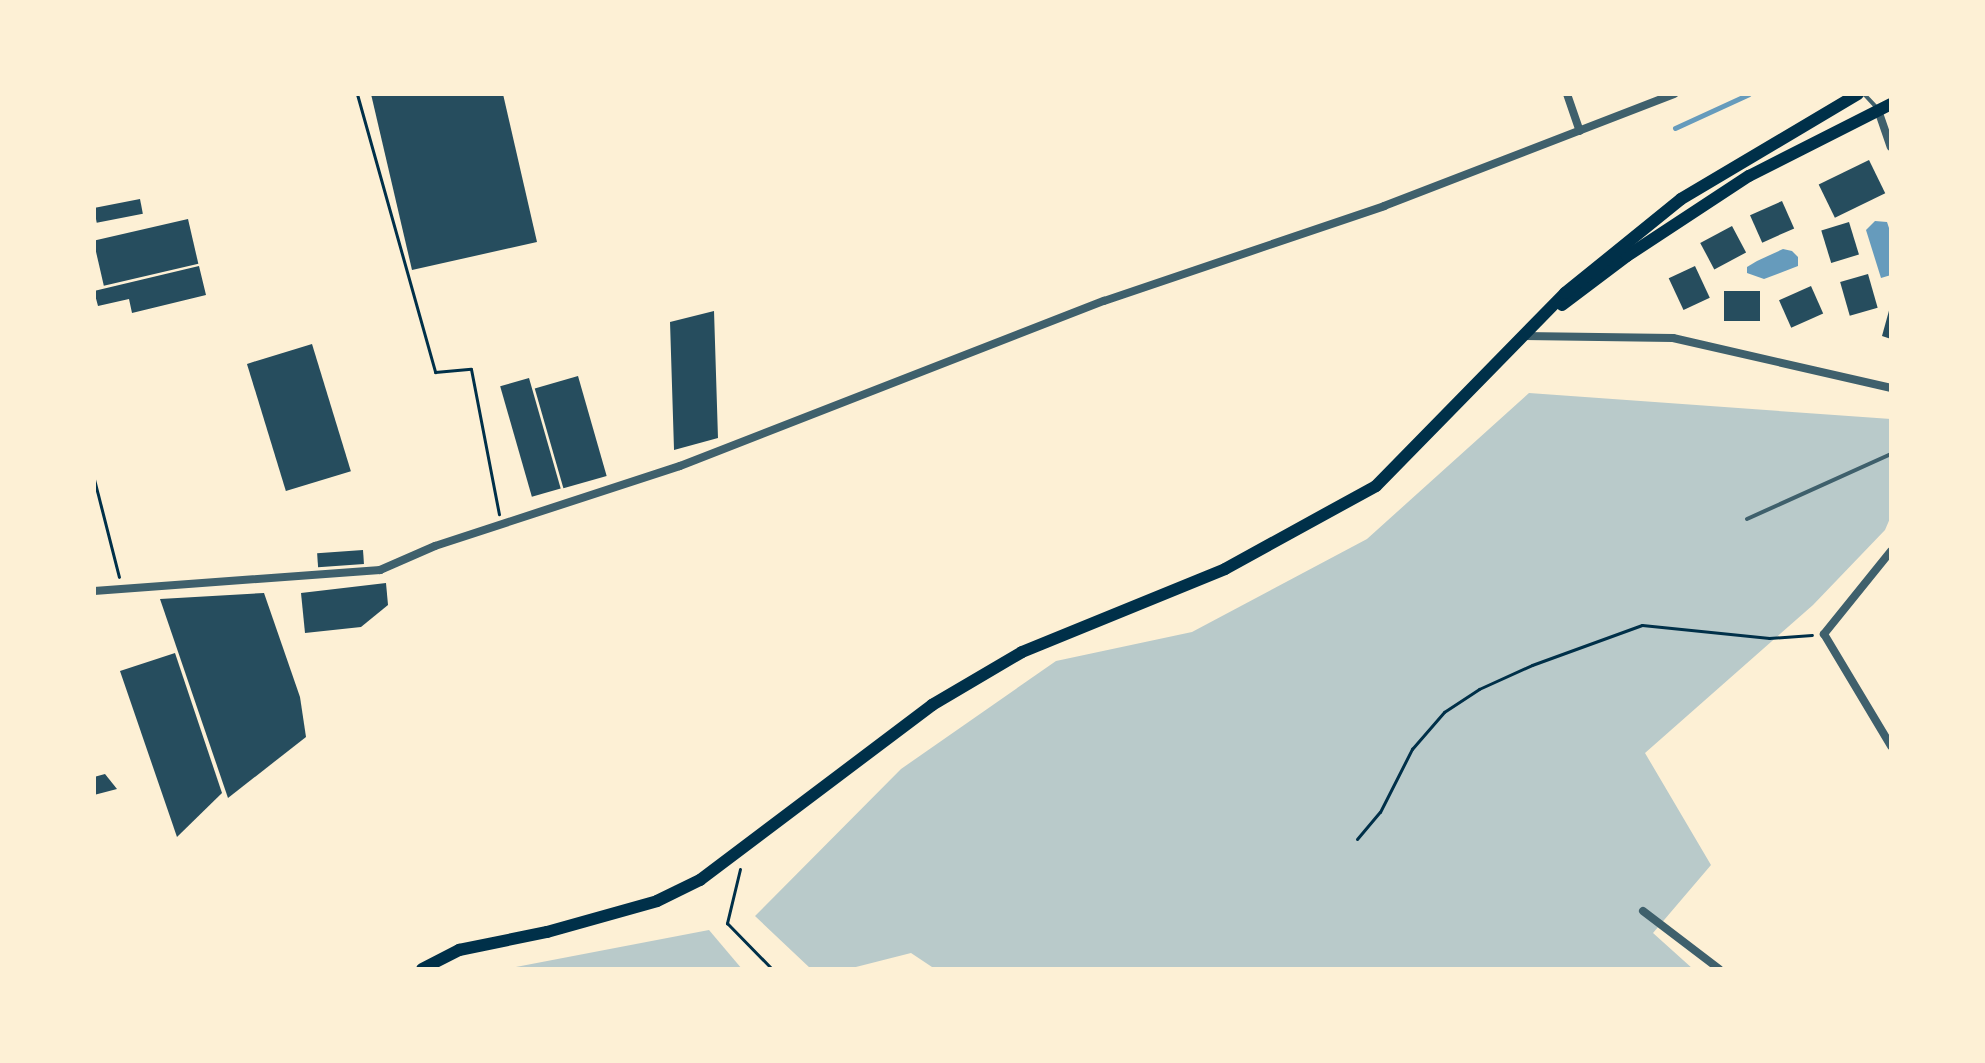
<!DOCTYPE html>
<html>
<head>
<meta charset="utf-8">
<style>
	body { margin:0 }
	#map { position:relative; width:1985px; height:1063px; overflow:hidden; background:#fdf0d5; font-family:"Roboto Condensed",sans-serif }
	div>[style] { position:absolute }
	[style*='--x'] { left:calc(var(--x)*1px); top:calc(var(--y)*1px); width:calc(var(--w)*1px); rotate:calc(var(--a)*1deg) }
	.green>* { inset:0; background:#b9caca }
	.water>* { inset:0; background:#669bbc }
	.stream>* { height:5px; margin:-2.5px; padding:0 2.5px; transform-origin:2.5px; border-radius:2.5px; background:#669bbc }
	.building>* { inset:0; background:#264d5e; transform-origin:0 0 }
	.path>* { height:3px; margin:-1.5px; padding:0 1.5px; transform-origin:1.5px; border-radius:1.5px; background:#003049 }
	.service>* { height:4px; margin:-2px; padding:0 2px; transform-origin:2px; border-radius:2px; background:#3f606c }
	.minor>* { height:8px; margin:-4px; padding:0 4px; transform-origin:4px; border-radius:4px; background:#3f606c }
	.secondary>* { height:12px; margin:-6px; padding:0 6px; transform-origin:6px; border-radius:6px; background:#003049 }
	span { translate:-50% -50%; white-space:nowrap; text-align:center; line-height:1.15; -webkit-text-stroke:8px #fdf0d5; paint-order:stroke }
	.frame { position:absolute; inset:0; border:96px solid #fdf0d5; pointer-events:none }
</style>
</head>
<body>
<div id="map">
	<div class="green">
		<div style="clip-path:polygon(1529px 393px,1891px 419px,1891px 516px,1885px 530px,1813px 605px,1645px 753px,1711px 865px,1653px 933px,1693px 969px,935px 969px,911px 953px,848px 969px,811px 969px,755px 916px,901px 769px,1056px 661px,1192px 632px,1367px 539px)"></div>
		<div style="clip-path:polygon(709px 930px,742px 969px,505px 969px)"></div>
	</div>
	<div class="water">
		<div style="clip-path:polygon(1875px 221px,1887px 222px,1891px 234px,1891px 275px,1881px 278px,1866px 230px)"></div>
		<div style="clip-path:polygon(1783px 249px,1792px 251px,1798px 257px,1798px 266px,1764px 279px,1747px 273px,1747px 267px,1757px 261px)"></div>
	</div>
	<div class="stream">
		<div style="--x:1675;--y:128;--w:81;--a:-24.7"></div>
	</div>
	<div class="building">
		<div style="clip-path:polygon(371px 94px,503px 94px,537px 242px,412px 270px)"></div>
		<div style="left:1869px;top:160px;width:37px;height:56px;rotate:64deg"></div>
		<div style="left:140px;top:199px;width:15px;height:47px;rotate:79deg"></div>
		<div style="left:1782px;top:201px;width:30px;height:35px;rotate:66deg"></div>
		<div style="left:188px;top:219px;width:46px;height:97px;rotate:77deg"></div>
		<div style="left:1849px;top:222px;width:34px;height:29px;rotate:73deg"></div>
		<div style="left:1732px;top:226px;width:30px;height:36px;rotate:62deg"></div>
		<div style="clip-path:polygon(199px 266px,206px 295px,132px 313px,129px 299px,98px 306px,94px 291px)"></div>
		<div style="left:1695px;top:266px;width:35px;height:29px;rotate:65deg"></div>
		<div style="left:1868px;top:274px;width:35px;height:29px;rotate:74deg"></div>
		<div style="left:1811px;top:286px;width:30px;height:35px;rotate:66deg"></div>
		<div style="left:1760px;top:291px;width:30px;height:36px;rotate:90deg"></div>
		<div style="clip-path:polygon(1890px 307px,1891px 307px,1891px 339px,1882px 336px)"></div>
		<div style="clip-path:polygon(714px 311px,718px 438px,674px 450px,670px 322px)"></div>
		<div style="left:312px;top:344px;width:133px;height:68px;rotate:73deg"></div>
		<div style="left:578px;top:376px;width:104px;height:45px;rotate:74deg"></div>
		<div style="left:529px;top:378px;width:115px;height:30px;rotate:74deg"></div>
		<div style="left:363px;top:550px;width:14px;height:46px;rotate:86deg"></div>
		<div style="clip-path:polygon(386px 583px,388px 605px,361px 627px,305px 633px,301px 593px)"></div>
		<div style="clip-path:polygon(264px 593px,300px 697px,306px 737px,228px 798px,160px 599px)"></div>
		<div style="clip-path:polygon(175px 653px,222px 793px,177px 837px,120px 671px)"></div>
		<div style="clip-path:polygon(105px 774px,117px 789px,94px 795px,94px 777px)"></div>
	</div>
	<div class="path">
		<div style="--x:357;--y:94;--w:289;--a:74.3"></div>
		<div style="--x:435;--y:372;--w:36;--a:-5"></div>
		<div style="--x:471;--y:369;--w:148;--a:79.1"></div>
		<div style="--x:94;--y:479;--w:101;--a:75.7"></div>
		<div style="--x:1357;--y:839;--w:35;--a:-50"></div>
		<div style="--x:1380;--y:812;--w:71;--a:-63.1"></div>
		<div style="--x:1412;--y:749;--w:49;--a:-49.1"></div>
		<div style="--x:1444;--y:712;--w:42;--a:-33.3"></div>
		<div style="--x:1479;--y:689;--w:58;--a:-24.4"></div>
		<div style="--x:1532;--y:665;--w:117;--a:-20"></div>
		<div style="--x:1642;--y:625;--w:128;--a:5.8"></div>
		<div style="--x:1769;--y:638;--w:43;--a:-4"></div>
		<div style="--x:740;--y:869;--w:56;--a:103.5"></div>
		<div style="--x:727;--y:923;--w:64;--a:45.6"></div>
	</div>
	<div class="service">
		<div style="--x:1864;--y:94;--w:19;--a:47"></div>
		<div style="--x:1747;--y:519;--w:158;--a:-24.3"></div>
	</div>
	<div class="minor">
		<div style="--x:1567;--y:94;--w:39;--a:71"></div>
		<div style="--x:1878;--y:110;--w:39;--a:71"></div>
		<div style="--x:1522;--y:336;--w:151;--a:0.8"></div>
		<div style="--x:1673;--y:338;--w:224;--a:12.9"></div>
		<div style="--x:1891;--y:551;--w:107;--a:128.9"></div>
		<div style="--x:1824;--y:634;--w:131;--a:59.1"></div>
		<div style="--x:94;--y:591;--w:287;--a:-4.2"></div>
		<div style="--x:380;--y:570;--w:60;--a:-23.6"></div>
		<div style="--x:435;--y:546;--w:258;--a:-18.1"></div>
		<div style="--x:680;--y:466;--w:455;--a:-21.3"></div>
		<div style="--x:1104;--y:301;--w:296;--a:-18.7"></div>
		<div style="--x:1384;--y:206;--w:311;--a:-21.1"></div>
		<div style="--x:1643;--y:911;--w:96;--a:37.3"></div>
	</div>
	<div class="secondary">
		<div style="--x:1562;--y:305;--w:81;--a:-37"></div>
		<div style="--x:1627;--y:256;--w:146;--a:-33.3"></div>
		<div style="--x:1749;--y:176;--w:159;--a:-26.9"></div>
		<div style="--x:422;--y:969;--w:42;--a:-27.2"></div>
		<div style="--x:459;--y:950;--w:90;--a:-11.6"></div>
		<div style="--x:547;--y:932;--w:114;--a:-15.7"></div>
		<div style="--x:657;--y:901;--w:48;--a:-26"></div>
		<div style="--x:700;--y:880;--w:291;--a:-37"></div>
		<div style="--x:932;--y:705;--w:104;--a:-30.5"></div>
		<div style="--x:1022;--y:652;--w:219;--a:-22.2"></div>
		<div style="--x:1225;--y:569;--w:172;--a:-28.8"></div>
		<div style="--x:1376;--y:486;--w:270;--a:-45.6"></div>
		<div style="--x:1565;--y:293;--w:149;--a:-39"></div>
		<div style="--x:1681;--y:199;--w:206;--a:-30.7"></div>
	</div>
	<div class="frame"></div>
</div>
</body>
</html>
